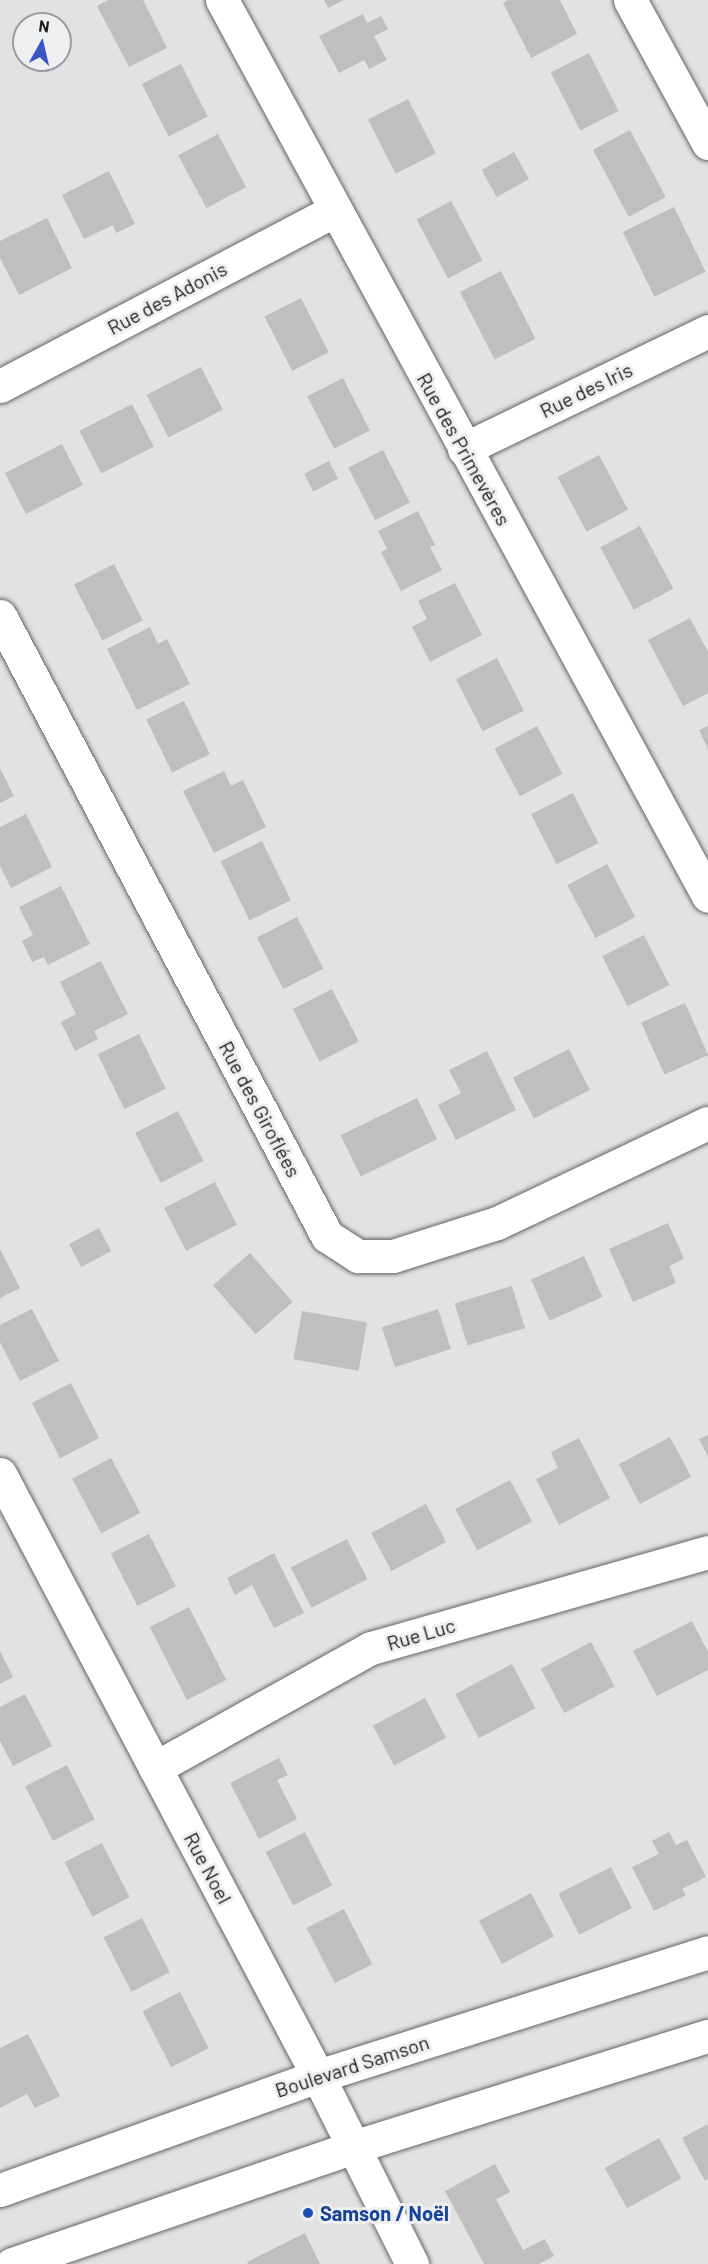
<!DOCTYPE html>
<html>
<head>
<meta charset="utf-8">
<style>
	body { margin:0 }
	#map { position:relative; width:708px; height:2264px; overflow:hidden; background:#e0e2e3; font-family:Barlow,sans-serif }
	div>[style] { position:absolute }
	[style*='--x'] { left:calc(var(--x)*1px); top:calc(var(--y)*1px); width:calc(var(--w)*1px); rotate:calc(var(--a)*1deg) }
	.building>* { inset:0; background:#bebfc1; transform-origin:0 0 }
	.roads { filter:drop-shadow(0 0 2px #636566) drop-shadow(0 0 2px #636566) }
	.minor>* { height:33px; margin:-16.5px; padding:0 16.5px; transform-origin:16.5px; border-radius:16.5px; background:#fff }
	.tertiary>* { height:33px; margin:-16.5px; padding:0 16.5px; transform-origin:16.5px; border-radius:16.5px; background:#fff }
	.dots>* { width:16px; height:16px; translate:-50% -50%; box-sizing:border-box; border:3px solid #eeeff1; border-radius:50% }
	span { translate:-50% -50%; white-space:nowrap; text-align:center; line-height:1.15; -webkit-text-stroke:6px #eeeff1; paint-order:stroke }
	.street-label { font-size:20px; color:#1c1c1d }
	.transit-label { font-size:20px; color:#164399; font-weight:700 }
	.left { translate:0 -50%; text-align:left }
	.north { position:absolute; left:12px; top:12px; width:60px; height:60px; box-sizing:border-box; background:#eeeff1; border:2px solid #9a9b9c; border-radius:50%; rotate:8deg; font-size:16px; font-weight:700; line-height:24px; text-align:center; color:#1c1c1d }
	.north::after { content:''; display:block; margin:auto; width:21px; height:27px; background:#3b54c6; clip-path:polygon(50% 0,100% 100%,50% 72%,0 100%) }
</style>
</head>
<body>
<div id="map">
	<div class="building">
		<div style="clip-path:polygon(108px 0,143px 0,167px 48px,129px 67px,97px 6px)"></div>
		<div style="clip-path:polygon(324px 0,344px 0,328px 8px)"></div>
		<div style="clip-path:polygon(508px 0,560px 0,577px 34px,531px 58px,503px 3px)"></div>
		<div style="clip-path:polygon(363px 14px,367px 23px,381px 16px,388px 29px,374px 36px,387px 60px,369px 69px,364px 60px,339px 73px,319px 36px)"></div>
		<div style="left:589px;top:53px;width:65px;height:43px;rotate:63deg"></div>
		<div style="left:181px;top:64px;width:59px;height:44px;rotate:63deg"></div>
		<div style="left:408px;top:99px;width:61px;height:45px;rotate:63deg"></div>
		<div style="left:630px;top:130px;width:76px;height:42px;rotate:62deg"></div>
		<div style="left:218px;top:134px;width:60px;height:45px;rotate:62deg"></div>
		<div style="left:514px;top:152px;width:31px;height:37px;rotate:61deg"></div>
		<div style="clip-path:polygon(109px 171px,135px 224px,116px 233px,113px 225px,84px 239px,62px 195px)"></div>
		<div style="left:451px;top:201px;width:67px;height:39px;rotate:62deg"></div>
		<div style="left:674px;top:207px;width:72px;height:57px;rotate:64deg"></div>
		<div style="clip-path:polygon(47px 218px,72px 268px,19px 295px,0 258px,0 241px)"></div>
		<div style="left:501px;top:271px;width:76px;height:46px;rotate:63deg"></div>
		<div style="left:301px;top:298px;width:61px;height:41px;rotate:63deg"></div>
		<div style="left:201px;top:367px;width:48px;height:61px;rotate:63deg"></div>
		<div style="left:343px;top:378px;width:59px;height:40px;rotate:63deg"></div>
		<div style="left:132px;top:404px;width:48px;height:59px;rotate:63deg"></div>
		<div style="left:62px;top:444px;width:46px;height:64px;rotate:63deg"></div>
		<div style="left:383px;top:450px;width:59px;height:39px;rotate:63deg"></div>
		<div style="left:599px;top:455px;width:62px;height:47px;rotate:62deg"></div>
		<div style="left:329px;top:461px;width:20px;height:28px;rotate:63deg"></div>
		<div style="clip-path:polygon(418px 511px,435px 545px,430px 547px,442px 570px,401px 591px,381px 552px,387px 549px,378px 531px)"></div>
		<div style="left:640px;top:526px;width:71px;height:45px;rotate:62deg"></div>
		<div style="left:114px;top:564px;width:63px;height:45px;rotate:63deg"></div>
		<div style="clip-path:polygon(455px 583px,482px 635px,430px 662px,412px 627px,427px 619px,418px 601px)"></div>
		<div style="clip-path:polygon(690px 618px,708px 652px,708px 693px,683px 706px,648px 640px)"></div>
		<div style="clip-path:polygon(150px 627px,158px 644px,167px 639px,190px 684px,137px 710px,107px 649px)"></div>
		<div style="left:497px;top:658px;width:59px;height:46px;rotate:63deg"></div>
		<div style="left:184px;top:701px;width:59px;height:42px;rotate:64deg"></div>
		<div style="left:537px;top:726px;width:54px;height:48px;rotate:62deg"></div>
		<div style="clip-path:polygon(708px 726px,708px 749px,699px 730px)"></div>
		<div style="clip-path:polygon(0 768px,14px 796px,0 803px)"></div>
		<div style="clip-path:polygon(224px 771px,231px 786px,243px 780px,266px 827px,214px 853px,183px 791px)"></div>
		<div style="left:573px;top:793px;width:56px;height:47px;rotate:63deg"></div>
		<div style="clip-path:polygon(26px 814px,52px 867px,11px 888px,0 866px,0 827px)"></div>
		<div style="left:262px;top:841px;width:66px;height:46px;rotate:64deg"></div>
		<div style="left:607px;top:864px;width:60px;height:45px;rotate:62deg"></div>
		<div style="clip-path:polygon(61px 886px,90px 944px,48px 965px,44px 957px,32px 962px,22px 941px,33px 935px,19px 907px)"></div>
		<div style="left:297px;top:917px;width:58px;height:45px;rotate:63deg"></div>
		<div style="left:644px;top:935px;width:56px;height:47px;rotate:63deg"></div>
		<div style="clip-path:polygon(101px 961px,128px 1014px,94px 1031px,98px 1039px,75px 1051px,61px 1022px,76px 1014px,60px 982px)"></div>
		<div style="left:332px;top:989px;width:59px;height:44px;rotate:63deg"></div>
		<div style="left:685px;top:1003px;width:57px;height:48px;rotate:66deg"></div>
		<div style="left:139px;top:1034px;width:61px;height:46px;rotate:64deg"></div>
		<div style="left:569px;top:1049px;width:46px;height:63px;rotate:63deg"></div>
		<div style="clip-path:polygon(487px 1051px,516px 1110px,456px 1140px,438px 1105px,461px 1093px,449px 1070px)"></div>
		<div style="left:417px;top:1098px;width:46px;height:85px;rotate:64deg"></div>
		<div style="left:178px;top:1111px;width:56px;height:48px;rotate:63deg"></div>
		<div style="left:215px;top:1182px;width:48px;height:57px;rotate:63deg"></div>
		<div style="clip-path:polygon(668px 1223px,684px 1259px,669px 1266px,676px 1283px,633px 1302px,609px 1249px)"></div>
		<div style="left:99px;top:1228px;width:26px;height:34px;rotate:62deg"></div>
		<div style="clip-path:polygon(0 1249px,20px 1288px,0 1298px)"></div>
		<div style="left:250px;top:1253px;width:65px;height:49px;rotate:49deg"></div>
		<div style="left:584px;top:1256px;width:45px;height:58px;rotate:66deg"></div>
		<div style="left:512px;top:1286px;width:44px;height:60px;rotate:73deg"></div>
		<div style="clip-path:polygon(32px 1309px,59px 1361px,20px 1381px,0 1342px,0 1325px)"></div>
		<div style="left:438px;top:1309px;width:42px;height:59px;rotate:72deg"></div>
		<div style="left:302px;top:1311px;width:66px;height:49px;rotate:10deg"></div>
		<div style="left:71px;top:1383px;width:62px;height:44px;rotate:63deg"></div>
		<div style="clip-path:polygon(708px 1435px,708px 1457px,699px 1439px)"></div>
		<div style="left:670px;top:1437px;width:45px;height:58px;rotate:62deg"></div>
		<div style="clip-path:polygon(579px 1438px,610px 1498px,559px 1525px,536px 1479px,558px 1468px,551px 1452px)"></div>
		<div style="left:111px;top:1458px;width:62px;height:44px;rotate:62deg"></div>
		<div style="left:510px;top:1480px;width:47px;height:62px;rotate:62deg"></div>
		<div style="left:426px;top:1504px;width:43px;height:62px;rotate:62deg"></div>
		<div style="left:149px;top:1534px;width:59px;height:43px;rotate:63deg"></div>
		<div style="left:347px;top:1539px;width:45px;height:63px;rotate:63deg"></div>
		<div style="clip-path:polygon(274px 1553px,304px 1613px,274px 1628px,252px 1585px,235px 1595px,227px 1578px)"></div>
		<div style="left:189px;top:1607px;width:82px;height:44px;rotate:63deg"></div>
		<div style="clip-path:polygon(692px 1621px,708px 1652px,708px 1670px,657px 1696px,633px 1651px)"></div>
		<div style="left:591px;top:1642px;width:50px;height:57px;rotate:62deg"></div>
		<div style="clip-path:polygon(0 1651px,13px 1677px,0 1684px)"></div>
		<div style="left:512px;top:1664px;width:50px;height:64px;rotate:62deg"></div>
		<div style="clip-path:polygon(25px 1694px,52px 1746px,13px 1766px,0 1741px,0 1707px)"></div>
		<div style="left:425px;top:1698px;width:45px;height:59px;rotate:62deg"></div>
		<div style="clip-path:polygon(279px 1758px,288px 1775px,277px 1780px,297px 1819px,259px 1839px,230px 1783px)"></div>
		<div style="left:67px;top:1765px;width:61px;height:47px;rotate:63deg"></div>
		<div style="left:305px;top:1832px;width:60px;height:44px;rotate:63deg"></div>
		<div style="clip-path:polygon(669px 1832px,676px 1845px,687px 1840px,706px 1877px,682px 1889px,686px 1895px,654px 1911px,632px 1867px,659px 1854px,652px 1841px)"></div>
		<div style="left:102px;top:1843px;width:61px;height:42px;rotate:63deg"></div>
		<div style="left:611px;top:1867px;width:46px;height:59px;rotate:63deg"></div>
		<div style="left:531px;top:1893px;width:49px;height:59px;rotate:62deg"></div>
		<div style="left:344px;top:1909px;width:62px;height:42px;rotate:63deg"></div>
		<div style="left:142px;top:1918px;width:61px;height:43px;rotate:63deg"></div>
		<div style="left:180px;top:1992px;width:63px;height:42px;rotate:63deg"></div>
		<div style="clip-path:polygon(28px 2034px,60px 2096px,35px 2108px,27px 2094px,0 2108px,0 2048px)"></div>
		<div style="clip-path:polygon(708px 2124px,708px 2179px,705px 2181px,682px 2138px)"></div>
		<div style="left:659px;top:2138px;width:46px;height:62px;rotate:61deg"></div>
		<div style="clip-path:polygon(495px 2164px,510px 2192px,496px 2199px,523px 2250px,545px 2239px,554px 2256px,539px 2264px,484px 2264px,445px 2191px)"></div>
		<div style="clip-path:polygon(305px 2233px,320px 2264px,248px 2264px,247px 2262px)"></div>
	</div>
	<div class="roads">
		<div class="minor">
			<div style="--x:222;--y:0;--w:1019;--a:61.52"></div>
			<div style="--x:630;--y:0;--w:163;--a:61.4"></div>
			<div style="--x:0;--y:386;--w:376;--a:-27.7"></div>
			<div style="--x:464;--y:449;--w:271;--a:-25.8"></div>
			<div style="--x:0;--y:616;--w:701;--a:62.19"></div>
			<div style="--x:327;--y:1236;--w:37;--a:33"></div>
			<div style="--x:358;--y:1256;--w:35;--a:0"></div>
			<div style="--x:393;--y:1256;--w:109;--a:-17.6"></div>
			<div style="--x:497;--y:1223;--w:233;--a:-25.4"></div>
			<div style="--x:0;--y:1474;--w:681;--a:62.16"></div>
			<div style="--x:318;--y:2076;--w:210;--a:63.4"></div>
			<div style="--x:155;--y:1768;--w:247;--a:-29.1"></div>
			<div style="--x:371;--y:1648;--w:350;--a:-15.9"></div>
		</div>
		<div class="tertiary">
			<div style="--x:0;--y:2190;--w:338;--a:-19.7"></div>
			<div style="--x:318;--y:2076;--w:409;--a:-17.6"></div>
			<div style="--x:12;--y:2264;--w:361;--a:-18.9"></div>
			<div style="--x:353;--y:2147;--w:372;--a:-17.4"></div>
		</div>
	</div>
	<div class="dots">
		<div style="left:308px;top:2213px;background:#1a4fb4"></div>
	</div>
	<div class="street-label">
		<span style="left:167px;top:298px;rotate:-28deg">Rue des Adonis</span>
		<span style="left:586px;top:390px;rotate:-26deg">Rue des Iris</span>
		<span style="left:464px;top:449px;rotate:61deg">Rue des Primevères</span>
		<span style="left:260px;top:1109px;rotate:62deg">Rue des Giroflées</span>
		<span style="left:421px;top:1634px;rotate:-16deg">Rue Luc</span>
		<span style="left:208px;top:1868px;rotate:62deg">Rue Noel</span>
		<span style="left:352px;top:2066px;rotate:-18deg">Boulevard Samson</span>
	</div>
	<div class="transit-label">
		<span class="left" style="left:320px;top:2213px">Samson / Noël</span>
	</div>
	<div class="north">N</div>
</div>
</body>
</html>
